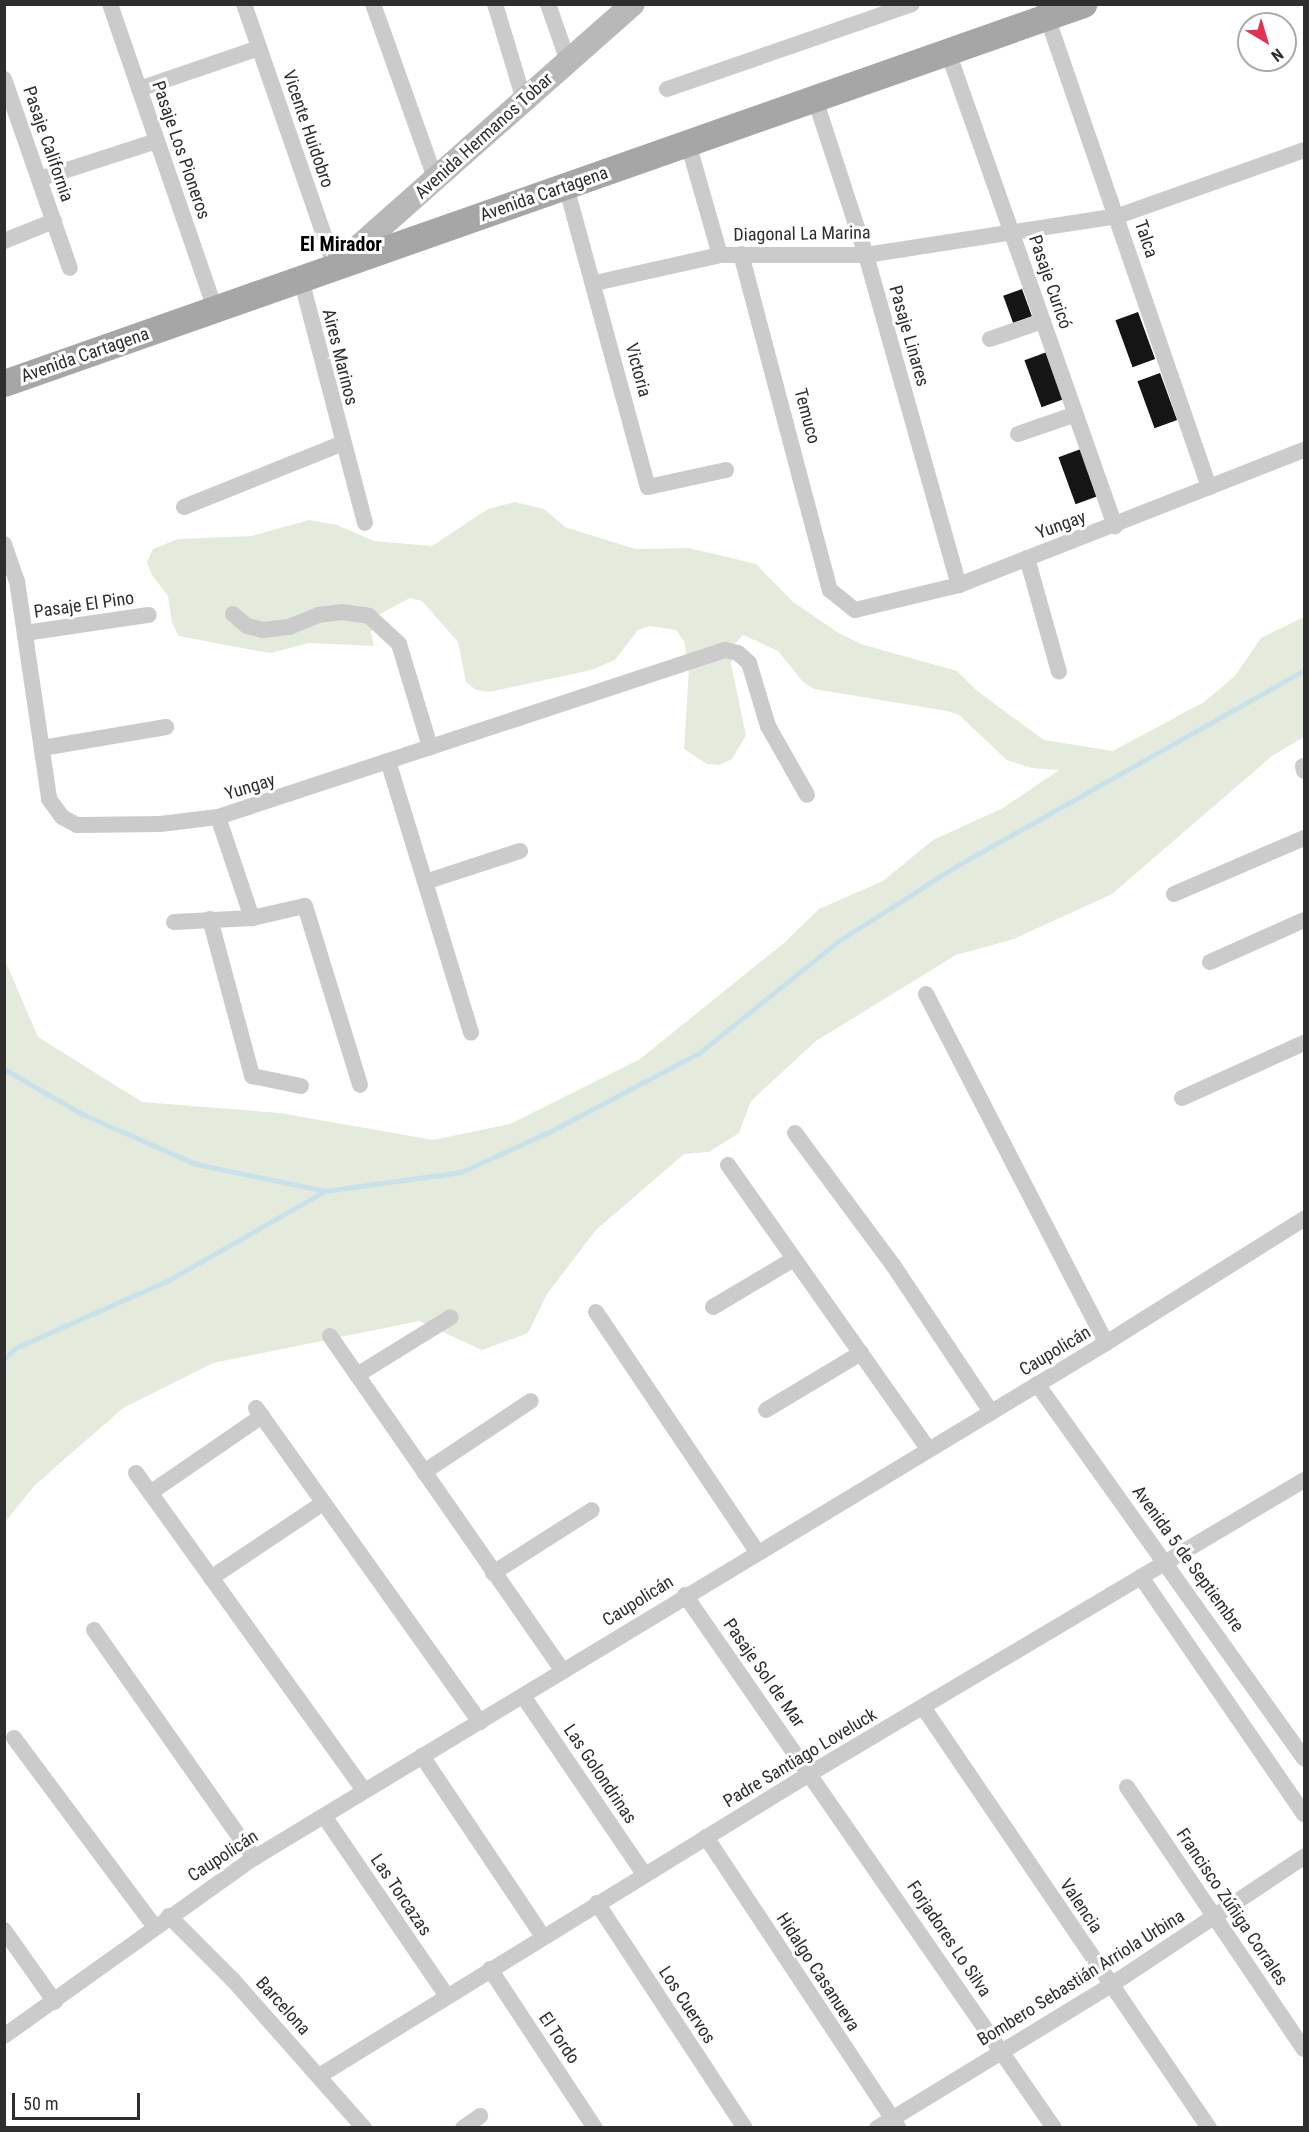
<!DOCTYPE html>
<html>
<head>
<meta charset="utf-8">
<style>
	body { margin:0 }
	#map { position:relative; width:1309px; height:2132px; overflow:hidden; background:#fff; font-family:"Roboto Condensed",sans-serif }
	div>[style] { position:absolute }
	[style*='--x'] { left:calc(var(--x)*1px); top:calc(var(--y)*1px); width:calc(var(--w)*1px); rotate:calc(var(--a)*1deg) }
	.green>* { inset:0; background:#e5ebdc }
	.stream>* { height:5px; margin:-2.5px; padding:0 2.5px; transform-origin:2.5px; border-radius:2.5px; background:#c8e1ea }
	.building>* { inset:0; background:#151515; transform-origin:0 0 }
	.street>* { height:16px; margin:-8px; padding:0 8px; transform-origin:8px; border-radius:8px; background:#cbcbcb }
	.secondary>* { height:24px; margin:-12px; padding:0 12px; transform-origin:12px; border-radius:12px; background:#b8b8b8 }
	.primary>* { height:27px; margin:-13.5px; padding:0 13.5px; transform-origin:13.5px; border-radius:13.5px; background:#a6a6a6 }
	span { translate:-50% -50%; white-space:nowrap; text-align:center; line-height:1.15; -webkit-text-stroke:6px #fff; paint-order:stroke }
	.street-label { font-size:18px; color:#2e2e2e }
	.neighbourhood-label { font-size:20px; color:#000; font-weight:700 }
	.frame { position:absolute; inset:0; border:6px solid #2e2e2e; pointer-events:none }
	.north { position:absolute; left:1237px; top:12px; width:60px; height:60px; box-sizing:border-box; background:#fff; border:2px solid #ababab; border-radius:50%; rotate:142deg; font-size:16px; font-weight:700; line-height:24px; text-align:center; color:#2e2e2e }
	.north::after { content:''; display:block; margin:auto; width:21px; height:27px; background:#e03453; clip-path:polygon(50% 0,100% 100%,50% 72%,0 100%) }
	.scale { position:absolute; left:12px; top:2093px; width:128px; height:27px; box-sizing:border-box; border:3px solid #2e2e2e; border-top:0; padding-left:8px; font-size:18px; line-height:21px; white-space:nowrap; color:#2e2e2e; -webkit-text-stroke:4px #fff; paint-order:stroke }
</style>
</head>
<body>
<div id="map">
	<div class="green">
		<div style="clip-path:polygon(515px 502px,544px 509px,565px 527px,635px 549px,689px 548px,756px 564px,793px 602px,837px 632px,861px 644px,957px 671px,976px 690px,1044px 740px,1113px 751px,1204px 702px,1235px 676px,1261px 638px,1304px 617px,1304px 737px,1272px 756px,1112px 894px,1014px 939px,956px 955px,816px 1041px,751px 1101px,739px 1133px,709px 1152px,684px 1154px,596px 1230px,547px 1294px,528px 1333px,482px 1350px,419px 1321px,213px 1363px,123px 1408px,35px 1485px,5px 1522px,4px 958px,38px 1037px,142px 1102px,280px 1113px,433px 1140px,510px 1124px,640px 1059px,784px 943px,819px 909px,883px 881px,933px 840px,1003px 808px,1059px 770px,1031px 768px,1007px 760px,959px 715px,947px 711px,814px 689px,803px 682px,778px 651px,743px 635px,733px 646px,731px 664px,746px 735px,732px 759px,720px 765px,707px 764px,684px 749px,689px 668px,684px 641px,676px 630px,650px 626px,638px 630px,615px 660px,591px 670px,489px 692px,476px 690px,466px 682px,458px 642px,422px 601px,410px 598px,380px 614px,371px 633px,374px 646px,309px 643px,271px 653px,257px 651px,179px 636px,172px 623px,168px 596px,152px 575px,147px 562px,153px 549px,178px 539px,251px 536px,309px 520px,337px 525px,374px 541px,432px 546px,488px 509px)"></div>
	</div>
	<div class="stream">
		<div style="--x:4;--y:1069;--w:90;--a:30"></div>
		<div style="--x:82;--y:1114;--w:124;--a:23.7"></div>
		<div style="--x:196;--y:1164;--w:132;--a:11.8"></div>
		<div style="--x:325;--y:1191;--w:137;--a:-8"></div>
		<div style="--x:461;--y:1172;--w:101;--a:-24.5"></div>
		<div style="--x:553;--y:1130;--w:165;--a:-27.8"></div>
		<div style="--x:699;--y:1053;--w:177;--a:-38.8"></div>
		<div style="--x:837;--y:942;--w:138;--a:-32.5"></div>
		<div style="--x:953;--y:868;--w:403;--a:-29.4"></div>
		<div style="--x:4;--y:1359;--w:16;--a:-45"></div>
		<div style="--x:15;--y:1348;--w:166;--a:-23.8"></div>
		<div style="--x:167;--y:1281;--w:182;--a:-29.7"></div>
	</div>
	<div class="building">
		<div style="left:1022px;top:289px;width:29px;height:20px;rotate:70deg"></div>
		<div style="left:1138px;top:312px;width:50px;height:24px;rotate:70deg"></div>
		<div style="left:1047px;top:352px;width:50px;height:24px;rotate:70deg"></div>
		<div style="left:1160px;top:373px;width:50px;height:24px;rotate:70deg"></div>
		<div style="left:1081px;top:449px;width:50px;height:24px;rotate:70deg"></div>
	</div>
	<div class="street">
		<div style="--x:110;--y:4;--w:323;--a:71"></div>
		<div style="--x:244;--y:4;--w:278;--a:70.9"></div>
		<div style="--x:373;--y:4;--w:188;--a:70.4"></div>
		<div style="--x:495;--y:4;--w:100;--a:73.2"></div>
		<div style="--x:548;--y:4;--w:60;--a:70.7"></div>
		<div style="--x:1044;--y:8;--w:507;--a:70.99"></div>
		<div style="--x:948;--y:52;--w:503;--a:70.59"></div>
		<div style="--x:4;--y:79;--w:200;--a:70.8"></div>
		<div style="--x:139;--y:89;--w:127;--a:-18.9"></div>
		<div style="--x:667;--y:89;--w:259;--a:-19.1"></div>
		<div style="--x:815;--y:99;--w:164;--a:71.9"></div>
		<div style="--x:866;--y:255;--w:343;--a:74.3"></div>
		<div style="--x:688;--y:143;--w:116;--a:74.1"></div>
		<div style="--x:39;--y:179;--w:124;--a:-17.9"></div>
		<div style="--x:566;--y:186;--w:312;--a:74.8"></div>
		<div style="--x:648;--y:487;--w:80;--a:-12.3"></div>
		<div style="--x:4;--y:241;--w:54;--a:-21.8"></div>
		<div style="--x:741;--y:254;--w:348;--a:75.2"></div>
		<div style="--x:830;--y:590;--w:32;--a:39"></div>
		<div style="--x:855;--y:610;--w:107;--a:-13.5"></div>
		<div style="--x:959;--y:585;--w:370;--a:-21.4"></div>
		<div style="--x:301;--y:279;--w:252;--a:75.3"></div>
		<div style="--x:595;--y:283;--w:128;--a:-12.6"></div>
		<div style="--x:720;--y:255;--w:146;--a:0"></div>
		<div style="--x:866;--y:255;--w:255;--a:-8.8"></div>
		<div style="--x:1118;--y:216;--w:197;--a:-19.5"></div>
		<div style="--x:990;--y:339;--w:56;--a:-18.8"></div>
		<div style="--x:1018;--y:434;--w:61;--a:-19"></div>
		<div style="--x:184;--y:507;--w:169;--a:-21.9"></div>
		<div style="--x:4;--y:544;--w:39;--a:71"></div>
		<div style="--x:17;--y:581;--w:220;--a:81.6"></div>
		<div style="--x:49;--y:799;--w:22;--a:54"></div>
		<div style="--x:62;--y:817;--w:17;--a:28"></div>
		<div style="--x:77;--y:825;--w:83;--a:-0.7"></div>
		<div style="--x:160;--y:824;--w:58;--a:-6.9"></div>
		<div style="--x:218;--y:817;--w:534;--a:-18.23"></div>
		<div style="--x:725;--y:650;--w:13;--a:13"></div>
		<div style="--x:738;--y:653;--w:15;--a:42"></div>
		<div style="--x:749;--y:663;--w:66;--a:73.2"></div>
		<div style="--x:768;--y:726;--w:79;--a:60.5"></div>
		<div style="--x:1027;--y:558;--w:118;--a:74.3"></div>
		<div style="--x:233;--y:614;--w:18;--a:41"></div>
		<div style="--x:247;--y:626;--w:16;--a:14"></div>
		<div style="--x:263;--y:630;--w:26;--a:-7"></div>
		<div style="--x:289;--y:627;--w:31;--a:-22"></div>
		<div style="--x:318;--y:615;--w:24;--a:-7"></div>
		<div style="--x:342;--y:612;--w:27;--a:8"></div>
		<div style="--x:369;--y:616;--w:41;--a:43"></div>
		<div style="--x:399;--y:644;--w:108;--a:73.2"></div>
		<div style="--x:25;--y:633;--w:125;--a:-8.3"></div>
		<div style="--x:42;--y:748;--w:126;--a:-9.6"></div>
		<div style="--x:388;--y:761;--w:284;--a:73"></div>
		<div style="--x:1303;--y:766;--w:5;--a:79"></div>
		<div style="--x:218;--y:817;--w:107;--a:71.4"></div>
		<div style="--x:252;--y:918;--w:54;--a:-12.8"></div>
		<div style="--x:305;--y:906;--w:187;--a:72.9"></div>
		<div style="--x:425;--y:882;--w:100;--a:-18.1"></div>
		<div style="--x:1174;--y:894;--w:142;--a:-23.3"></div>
		<div style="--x:210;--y:919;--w:163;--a:75"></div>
		<div style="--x:252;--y:1076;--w:50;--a:11.5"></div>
		<div style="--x:174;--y:922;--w:78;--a:-2.9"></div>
		<div style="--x:1210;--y:962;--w:103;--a:-24.1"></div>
		<div style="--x:926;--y:994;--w:393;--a:62.7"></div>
		<div style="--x:1182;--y:1098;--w:134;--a:-24.3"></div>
		<div style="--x:795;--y:1133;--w:164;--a:53.4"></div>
		<div style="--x:893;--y:1265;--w:177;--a:56.3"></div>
		<div style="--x:728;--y:1165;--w:347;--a:54.8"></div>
		<div style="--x:713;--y:1307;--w:94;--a:-30.7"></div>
		<div style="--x:596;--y:1312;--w:290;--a:56.1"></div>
		<div style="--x:330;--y:1336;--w:408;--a:55.2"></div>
		<div style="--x:357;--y:1375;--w:110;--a:-31.7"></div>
		<div style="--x:1037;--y:1384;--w:460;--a:54.5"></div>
		<div style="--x:256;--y:1408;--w:386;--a:54.5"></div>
		<div style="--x:766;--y:1410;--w:111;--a:-31"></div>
		<div style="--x:424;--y:1472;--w:128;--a:-33.6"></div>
		<div style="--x:136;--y:1473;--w:390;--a:54.3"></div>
		<div style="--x:150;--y:1493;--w:136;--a:-34.5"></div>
		<div style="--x:493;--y:1573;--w:117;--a:-32.5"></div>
		<div style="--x:1141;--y:1577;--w:288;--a:55.5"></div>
		<div style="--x:211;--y:1578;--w:135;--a:-33.8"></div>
		<div style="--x:685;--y:1595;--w:648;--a:55.3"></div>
		<div style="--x:94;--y:1630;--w:279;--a:54.9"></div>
		<div style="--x:523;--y:1696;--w:215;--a:55.8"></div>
		<div style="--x:923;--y:1707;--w:509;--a:55.81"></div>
		<div style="--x:14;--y:1738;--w:236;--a:53.3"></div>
		<div style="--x:422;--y:1756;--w:218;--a:56.2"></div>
		<div style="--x:1127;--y:1787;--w:316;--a:56"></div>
		<div style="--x:324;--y:1816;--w:218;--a:55.7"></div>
		<div style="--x:706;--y:1837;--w:348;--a:56.5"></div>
		<div style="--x:597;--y:1903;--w:269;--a:56.7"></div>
		<div style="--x:169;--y:1916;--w:91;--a:45"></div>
		<div style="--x:233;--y:1980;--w:198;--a:48.5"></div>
		<div style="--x:4;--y:1930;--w:88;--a:54.7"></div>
		<div style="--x:490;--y:1969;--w:191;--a:56.6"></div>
		<div style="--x:4;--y:2036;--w:307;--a:-35.5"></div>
		<div style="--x:254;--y:1858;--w:996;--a:-31.15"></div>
		<div style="--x:1106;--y:1343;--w:234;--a:-32.1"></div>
		<div style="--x:319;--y:2076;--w:578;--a:-31.63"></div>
		<div style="--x:811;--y:1773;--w:573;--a:-30.72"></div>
		<div style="--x:463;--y:2128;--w:21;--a:-35"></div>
		<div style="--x:877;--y:2128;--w:274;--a:-31.4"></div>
		<div style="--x:1111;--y:1985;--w:232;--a:-33.6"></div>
	</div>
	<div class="secondary">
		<div style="--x:340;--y:263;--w:391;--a:-41.5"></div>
	</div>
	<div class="primary">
		<div style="--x:4;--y:383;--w:1144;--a:-19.35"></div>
	</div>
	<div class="street-label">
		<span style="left:308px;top:129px;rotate:71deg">Vicente Huidobro</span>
		<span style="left:484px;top:136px;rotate:-42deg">Avenida Hermanos Tobar</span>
		<span style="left:48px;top:144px;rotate:71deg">Pasaje California</span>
		<span style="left:181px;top:150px;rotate:71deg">Pasaje Los Pioneros</span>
		<span style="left:544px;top:194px;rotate:-19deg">Avenida Cartagena</span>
		<span style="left:802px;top:234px;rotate:-1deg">Diagonal La Marina</span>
		<span style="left:1146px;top:239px;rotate:71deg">Talca</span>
		<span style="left:1050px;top:282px;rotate:71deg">Pasaje Curicó</span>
		<span style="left:909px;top:336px;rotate:74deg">Pasaje Linares</span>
		<span style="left:85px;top:355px;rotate:-19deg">Avenida Cartagena</span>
		<span style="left:340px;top:357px;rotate:76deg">Aires Marinos</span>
		<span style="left:638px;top:370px;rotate:75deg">Victoria</span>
		<span style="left:807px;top:416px;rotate:75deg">Temuco</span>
		<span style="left:1061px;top:525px;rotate:-20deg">Yungay</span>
		<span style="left:84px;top:605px;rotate:-8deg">Pasaje El Pino</span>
		<span style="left:250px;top:787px;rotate:-17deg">Yungay</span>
		<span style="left:1055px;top:1351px;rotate:-31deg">Caupolicán</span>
		<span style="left:1188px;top:1559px;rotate:54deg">Avenida 5 de Septiembre</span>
		<span style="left:638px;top:1601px;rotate:-32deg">Caupolicán</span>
		<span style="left:764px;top:1673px;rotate:55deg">Pasaje Sol de Mar</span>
		<span style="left:800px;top:1758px;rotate:-31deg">Padre Santiago Loveluck</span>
		<span style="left:600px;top:1774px;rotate:56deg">Las Golondrinas</span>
		<span style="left:223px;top:1856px;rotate:-33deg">Caupolicán</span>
		<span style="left:401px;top:1895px;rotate:56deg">Las Torcazas</span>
		<span style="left:1081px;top:1906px;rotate:56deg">Valencia</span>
		<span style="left:1232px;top:1907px;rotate:56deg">Francisco Zúñiga Corrales</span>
		<span style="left:949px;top:1939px;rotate:56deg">Forjadores Lo Silva</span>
		<span style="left:818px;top:1972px;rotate:57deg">Hidalgo Casanueva</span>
		<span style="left:1081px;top:1978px;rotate:-32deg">Bombero Sebastián Arriola Urbina</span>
		<span style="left:687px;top:2005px;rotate:57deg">Los Cuervos</span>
		<span style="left:283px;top:2006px;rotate:48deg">Barcelona</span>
		<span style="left:559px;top:2038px;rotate:56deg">El Tordo</span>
	</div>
	<div class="neighbourhood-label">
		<span style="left:341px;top:244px">El Mirador</span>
	</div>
	<div class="frame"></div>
	<div class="north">N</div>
	<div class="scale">50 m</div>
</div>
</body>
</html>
